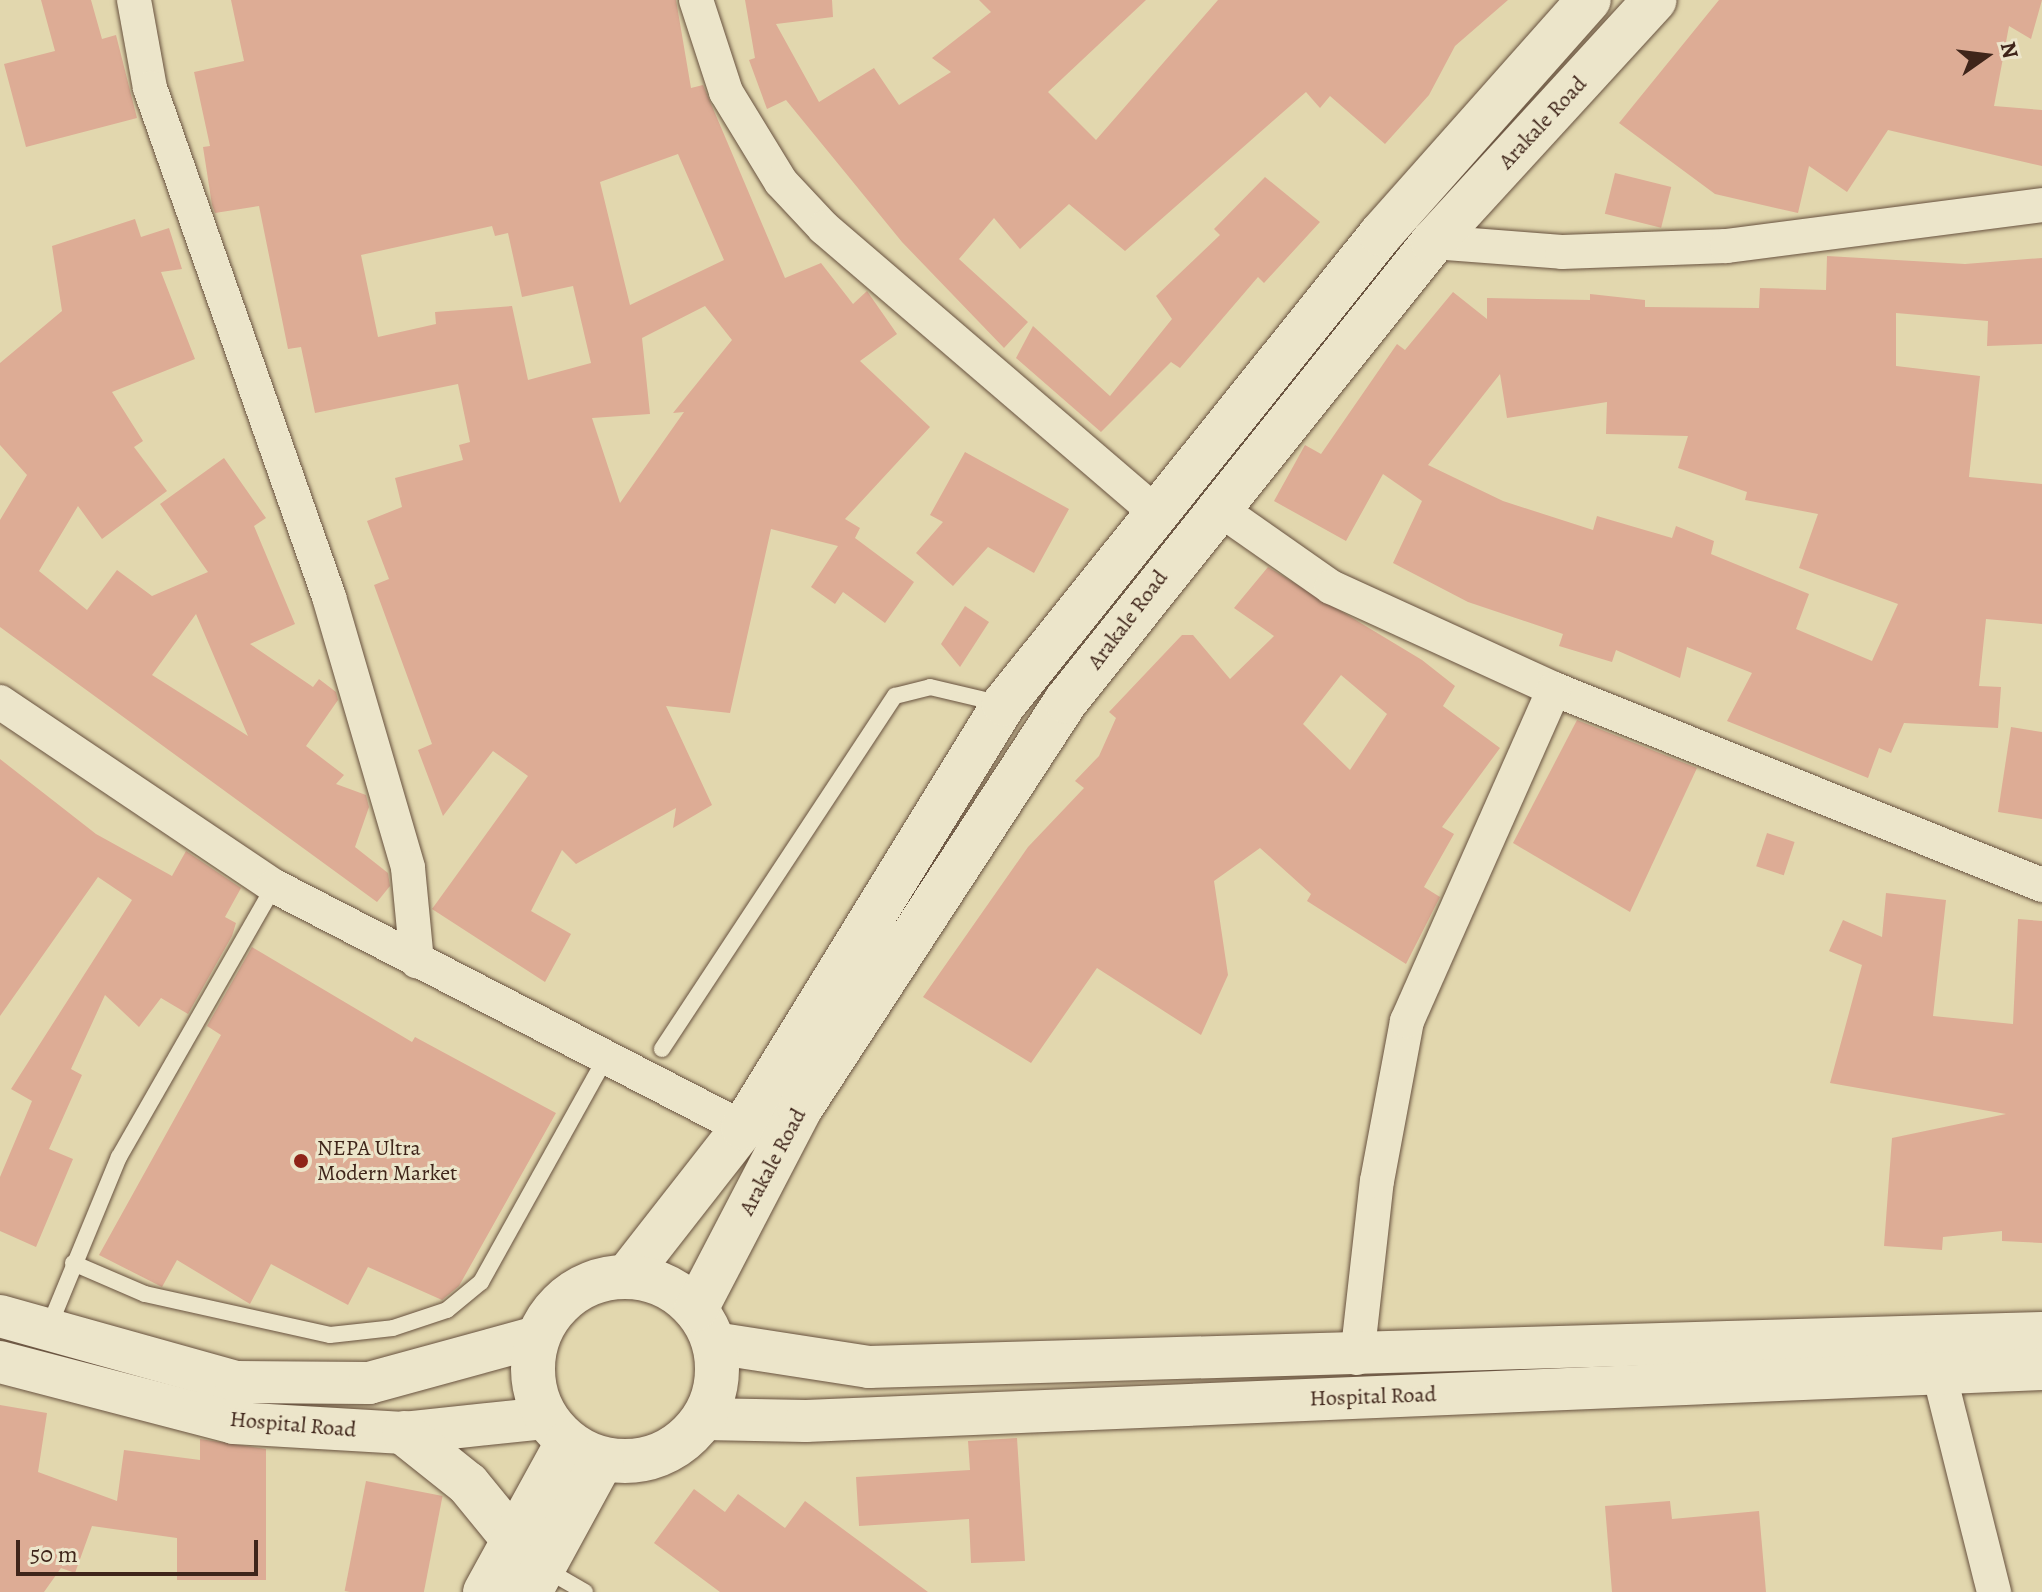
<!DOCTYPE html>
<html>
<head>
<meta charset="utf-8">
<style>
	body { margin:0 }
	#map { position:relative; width:2042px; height:1592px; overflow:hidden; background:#e2d7ae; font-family:Alegreya,serif }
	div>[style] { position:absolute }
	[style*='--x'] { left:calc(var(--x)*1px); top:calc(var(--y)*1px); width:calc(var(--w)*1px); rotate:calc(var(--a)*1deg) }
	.building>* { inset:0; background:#ddac95; transform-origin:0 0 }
	.roads { filter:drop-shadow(0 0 2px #68523f) drop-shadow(0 0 2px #68523f) }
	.service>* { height:16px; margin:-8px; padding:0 8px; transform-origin:8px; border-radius:8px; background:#ece5ca }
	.minor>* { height:34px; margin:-17px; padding:0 17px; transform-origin:17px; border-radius:17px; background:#ece5ca }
	.tertiary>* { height:42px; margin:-21px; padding:0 21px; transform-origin:21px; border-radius:21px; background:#ece5ca }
	.secondary>* { height:44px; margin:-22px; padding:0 22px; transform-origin:22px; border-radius:22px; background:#ece5ca }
	.secondary>.ring { margin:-22px; padding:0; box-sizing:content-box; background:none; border:44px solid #ece5ca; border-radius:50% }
	.dots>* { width:22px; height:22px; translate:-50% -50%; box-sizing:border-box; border:4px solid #ece5ca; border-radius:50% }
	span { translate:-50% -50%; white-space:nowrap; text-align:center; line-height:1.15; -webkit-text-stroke:6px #ece5ca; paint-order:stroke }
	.street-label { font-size:22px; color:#3f251a }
	.poi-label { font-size:22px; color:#3f251a }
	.left { translate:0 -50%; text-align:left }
	.north { position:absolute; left:1946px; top:16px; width:80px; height:80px; -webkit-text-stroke:6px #ece5ca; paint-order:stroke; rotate:76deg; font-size:22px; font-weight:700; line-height:32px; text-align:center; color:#3f251a }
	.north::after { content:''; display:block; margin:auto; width:28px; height:36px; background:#3f251a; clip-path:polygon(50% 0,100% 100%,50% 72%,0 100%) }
	.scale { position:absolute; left:16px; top:1540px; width:242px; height:36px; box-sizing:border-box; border:4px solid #3f251a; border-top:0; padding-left:10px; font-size:24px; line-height:28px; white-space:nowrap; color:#3f251a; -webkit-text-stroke:6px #ece5ca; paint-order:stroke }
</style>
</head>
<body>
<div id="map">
	<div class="building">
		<div style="clip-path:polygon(41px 0,91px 0,102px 39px,116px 35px,137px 118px,26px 147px,4px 64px,55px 51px)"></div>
		<div style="clip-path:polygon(evenodd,231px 0,676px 0,691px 88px,703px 85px,785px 278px,821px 263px,853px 304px,867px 291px,897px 334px,860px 361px,930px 427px,845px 519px,860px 528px,855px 538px,914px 582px,885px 623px,843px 592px,835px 604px,811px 587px,838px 546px,771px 529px,730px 713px,666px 706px,712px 805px,673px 828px,676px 808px,576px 864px,562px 850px,531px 911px,571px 934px,545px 982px,432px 909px,528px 776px,493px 751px,443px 816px,418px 750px,432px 744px,374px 585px,389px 579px,367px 521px,402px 507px,395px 478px,463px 460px,459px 445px,470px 442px,458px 384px,315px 413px,301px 347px,288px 349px,259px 206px,215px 213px,212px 205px,203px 147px,210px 146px,194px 72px,244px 61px,231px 0,678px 154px,724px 260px,630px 305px,600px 182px,678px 154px,231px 0,492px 226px,495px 236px,508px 233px,522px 297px,573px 286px,591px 363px,528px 380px,512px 306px,435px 312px,436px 324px,378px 337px,361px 255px,492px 226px,231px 0,705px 306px,732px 340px,673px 413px,684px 412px,620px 503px,592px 418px,650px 414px,642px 338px,705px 306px)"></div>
		<div style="clip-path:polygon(745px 0,832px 0,833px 17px,776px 24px,819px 102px,874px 68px,899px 105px,951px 72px,932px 58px,991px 12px,979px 0,1146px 0,1048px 92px,1096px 140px,1218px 0,1508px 0,1455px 46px,1429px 95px,1385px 144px,1330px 96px,1320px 108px,1306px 92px,1125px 251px,1069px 204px,1020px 249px,994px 218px,959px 259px,1028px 322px,1004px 348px,902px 242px,786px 100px,767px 109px,749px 60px,755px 58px)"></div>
		<div style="clip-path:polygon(1719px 0,2042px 0,2031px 39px,2009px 26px,1994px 106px,2042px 110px,2042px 166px,1888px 130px,1847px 192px,1809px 166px,1798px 213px,1715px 194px,1619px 123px)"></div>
		<div style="left:1615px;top:173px;width:58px;height:42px;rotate:14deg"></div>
		<div style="clip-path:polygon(1265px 177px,1320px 222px,1264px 283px,1258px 277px,1180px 368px,1171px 362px,1101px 432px,1016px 358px,1033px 326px,1110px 396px,1172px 319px,1156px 296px,1220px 235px,1214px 229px)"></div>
		<div style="clip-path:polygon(evenodd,135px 219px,141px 237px,169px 228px,182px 269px,161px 272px,195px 359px,112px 392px,143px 441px,134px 447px,167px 491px,102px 539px,78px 506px,39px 571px,87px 610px,117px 570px,152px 596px,208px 572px,160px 504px,224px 458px,266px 518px,254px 526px,295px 624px,250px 644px,313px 687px,319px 679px,336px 692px,338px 700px,306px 746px,344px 775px,336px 784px,366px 795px,369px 807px,355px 847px,388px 873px,390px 886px,377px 902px,0 627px,0 520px,27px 475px,0 445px,0 363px,62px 311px,52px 246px,135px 219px,196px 614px,248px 736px,152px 675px,196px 614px)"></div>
		<div style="clip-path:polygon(evenodd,1827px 256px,1965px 264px,2042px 258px,2042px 344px,1987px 346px,1988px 321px,1896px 313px,1896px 366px,1980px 376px,1969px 477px,2042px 484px,2042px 624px,1986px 619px,1979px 686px,2001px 687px,1998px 728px,1904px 723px,1891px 753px,1879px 748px,1868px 778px,1727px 721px,1752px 673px,1687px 647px,1680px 678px,1616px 650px,1612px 662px,1559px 646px,1563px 634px,1468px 602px,1393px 563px,1422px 501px,1383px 474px,1346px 541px,1274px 501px,1305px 445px,1321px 454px,1397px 344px,1405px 350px,1453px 292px,1487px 319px,1487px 298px,1590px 300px,1590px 294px,1645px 300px,1645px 307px,1759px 308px,1760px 288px,1826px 290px,1827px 256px,1500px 374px,1507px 418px,1607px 402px,1606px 434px,1688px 436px,1678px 468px,1747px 492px,1745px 500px,1818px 514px,1799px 568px,1898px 604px,1872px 661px,1796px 629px,1809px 594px,1711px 554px,1714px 541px,1676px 526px,1672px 538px,1597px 516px,1593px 530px,1503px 501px,1428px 465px,1500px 374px)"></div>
		<div style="clip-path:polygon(965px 452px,1069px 509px,1034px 573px,988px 547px,953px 586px,916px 553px,943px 522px,930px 515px)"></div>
		<div style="clip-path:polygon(evenodd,1268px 567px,1422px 660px,1455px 686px,1443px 706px,1500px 748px,1442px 827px,1454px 834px,1424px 887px,1440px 897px,1406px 964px,1307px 901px,1311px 894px,1260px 848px,1214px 881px,1228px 975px,1201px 1035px,1097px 968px,1031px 1063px,923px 997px,1028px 847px,1084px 788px,1075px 781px,1099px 756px,1116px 718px,1109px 712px,1182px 635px,1193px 635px,1230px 679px,1274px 636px,1234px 608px,1268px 567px,1341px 675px,1387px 714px,1350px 770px,1303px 724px,1341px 675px)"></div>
		<div style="clip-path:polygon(965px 606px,989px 622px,960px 667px,941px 644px)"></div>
		<div style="clip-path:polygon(1577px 720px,1697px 768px,1630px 912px,1513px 843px)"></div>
		<div style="clip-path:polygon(2011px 727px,2042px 732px,2042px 819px,1998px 812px)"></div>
		<div style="clip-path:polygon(0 759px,96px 834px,172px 876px,186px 851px,241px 888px,225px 917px,236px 923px,232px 936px,188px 1014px,161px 998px,139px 1027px,105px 995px,71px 1069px,82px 1075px,49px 1149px,73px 1159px,36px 1247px,0 1231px,0 1177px,32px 1101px,11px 1089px,132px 900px,98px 877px,0 1016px)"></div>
		<div style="left:1767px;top:833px;width:29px;height:35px;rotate:18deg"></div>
		<div style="clip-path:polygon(1886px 893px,1946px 900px,1933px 1016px,2013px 1024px,2018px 919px,2042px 921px,2042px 1243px,2002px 1241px,2002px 1231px,1943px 1237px,1942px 1250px,1884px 1246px,1892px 1138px,2006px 1114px,1830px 1083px,1862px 965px,1829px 951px,1843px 920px,1882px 937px)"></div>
		<div style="clip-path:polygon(252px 947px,412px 1042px,415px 1037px,556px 1113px,459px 1286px,442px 1300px,368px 1267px,348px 1305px,271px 1264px,250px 1304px,177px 1260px,162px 1287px,99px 1255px,221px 1035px,207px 1026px)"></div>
		<div style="clip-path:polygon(0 1405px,47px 1413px,38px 1472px,117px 1501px,124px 1450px,200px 1460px,200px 1439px,266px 1449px,266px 1580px,177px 1580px,177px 1538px,92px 1526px,75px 1573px,61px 1568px,44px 1592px,0 1592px)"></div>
		<div style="clip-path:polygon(1017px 1438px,1025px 1561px,971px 1563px,969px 1519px,859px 1526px,856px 1477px,970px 1470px,968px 1441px)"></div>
		<div style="left:366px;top:1481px;width:78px;height:112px;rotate:11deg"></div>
		<div style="clip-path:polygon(694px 1489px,725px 1512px,738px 1494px,785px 1528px,805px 1501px,928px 1592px,720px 1592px,654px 1543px)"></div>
		<div style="clip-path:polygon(1670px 1501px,1672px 1519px,1759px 1511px,1766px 1592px,1612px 1592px,1605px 1506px)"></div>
	</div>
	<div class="roads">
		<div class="service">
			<div style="--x:662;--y:1049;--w:423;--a:-56.6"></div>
			<div style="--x:895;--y:696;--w:36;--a:-14"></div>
			<div style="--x:930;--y:687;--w:74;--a:13.3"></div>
			<div style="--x:73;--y:1263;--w:78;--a:23.3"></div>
			<div style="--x:145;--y:1294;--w:189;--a:12.5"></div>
			<div style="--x:330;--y:1335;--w:63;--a:-6.3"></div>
			<div style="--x:393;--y:1328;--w:57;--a:-18.4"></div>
			<div style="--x:447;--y:1310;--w:44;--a:-39.5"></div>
			<div style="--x:481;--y:1282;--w:253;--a:-60.9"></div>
			<div style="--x:48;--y:1329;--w:186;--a:-67.6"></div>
			<div style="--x:119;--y:1157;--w:312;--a:-60.2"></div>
			<div style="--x:545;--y:1569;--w:46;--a:29.9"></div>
		</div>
		<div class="minor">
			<div style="--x:134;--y:0;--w:89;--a:79.7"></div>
			<div style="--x:150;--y:88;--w:540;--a:70.62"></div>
			<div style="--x:329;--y:597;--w:282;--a:73.7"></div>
			<div style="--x:408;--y:868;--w:94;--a:84.5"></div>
			<div style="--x:696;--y:0;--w:97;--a:71.9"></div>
			<div style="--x:726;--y:92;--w:105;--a:58.6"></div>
			<div style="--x:781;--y:182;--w:63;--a:46.9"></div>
			<div style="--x:824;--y:228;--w:436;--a:40.6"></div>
			<div style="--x:1433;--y:242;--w:129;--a:4.4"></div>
			<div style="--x:1562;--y:252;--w:165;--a:-2.1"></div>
			<div style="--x:1727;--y:246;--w:318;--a:-7.4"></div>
			<div style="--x:1218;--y:508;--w:138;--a:35"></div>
			<div style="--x:1331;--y:587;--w:245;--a:24.6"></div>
			<div style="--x:1554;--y:689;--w:526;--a:21.88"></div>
			<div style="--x:0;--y:702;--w:330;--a:33.9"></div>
			<div style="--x:274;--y:886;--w:528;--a:27.29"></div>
			<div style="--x:1357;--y:1358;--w:178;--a:-83.6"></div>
			<div style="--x:1377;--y:1181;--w:163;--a:-79.4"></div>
			<div style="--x:1407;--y:1021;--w:363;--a:-66.1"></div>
			<div style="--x:1939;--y:1373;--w:226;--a:75.9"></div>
		</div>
		<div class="tertiary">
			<div style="--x:0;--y:1316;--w:245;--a:15.6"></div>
			<div style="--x:236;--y:1382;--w:133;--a:0.4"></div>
			<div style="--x:369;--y:1383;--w:174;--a:-15.3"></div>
			<div style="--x:714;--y:1343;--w:157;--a:8.8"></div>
			<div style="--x:869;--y:1367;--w:1173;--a:-1.66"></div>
			<div style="--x:0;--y:1362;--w:242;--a:14.6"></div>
			<div style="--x:234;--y:1423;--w:170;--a:3.4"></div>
			<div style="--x:404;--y:1433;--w:141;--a:-6.1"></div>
			<div style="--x:704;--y:1419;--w:102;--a:1.1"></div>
			<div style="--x:806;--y:1421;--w:1237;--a:-2.41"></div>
		</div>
		<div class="secondary">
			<div style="--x:628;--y:1275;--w:187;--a:-52"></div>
			<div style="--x:743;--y:1128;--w:498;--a:-58.4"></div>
			<div style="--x:1004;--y:704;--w:603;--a:-51.27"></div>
			<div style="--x:1381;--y:234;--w:313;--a:-48.4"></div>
			<div class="ring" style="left:533px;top:1277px;width:140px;height:140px"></div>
			<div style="--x:696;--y:1309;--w:225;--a:-62.5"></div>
			<div style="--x:800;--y:1109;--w:487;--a:-56.9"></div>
			<div style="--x:1066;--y:701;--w:588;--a:-51.36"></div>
			<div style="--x:1433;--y:242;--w:328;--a:-47.5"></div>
			<div style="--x:404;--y:1433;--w:82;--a:38.6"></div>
			<div style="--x:468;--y:1484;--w:71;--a:50.7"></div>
			<div style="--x:485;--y:1592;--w:170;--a:-61.2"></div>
			<div style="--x:530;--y:1592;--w:150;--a:-61.4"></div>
		</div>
	</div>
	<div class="dots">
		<div style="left:301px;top:1161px;background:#8f2418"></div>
	</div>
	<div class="street-label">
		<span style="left:1543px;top:123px;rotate:-47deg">Arakale Road</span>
		<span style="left:1128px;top:620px;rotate:-53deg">Arakale Road</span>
		<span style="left:773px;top:1162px;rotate:-62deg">Arakale Road</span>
		<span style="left:1373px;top:1397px;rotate:-2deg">Hospital Road</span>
		<span style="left:293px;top:1425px;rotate:5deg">Hospital Road</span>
	</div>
	<div class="poi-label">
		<span class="left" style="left:317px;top:1161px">NEPA Ultra<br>Modern Market</span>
	</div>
	<div class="north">N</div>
	<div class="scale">50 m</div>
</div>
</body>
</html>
